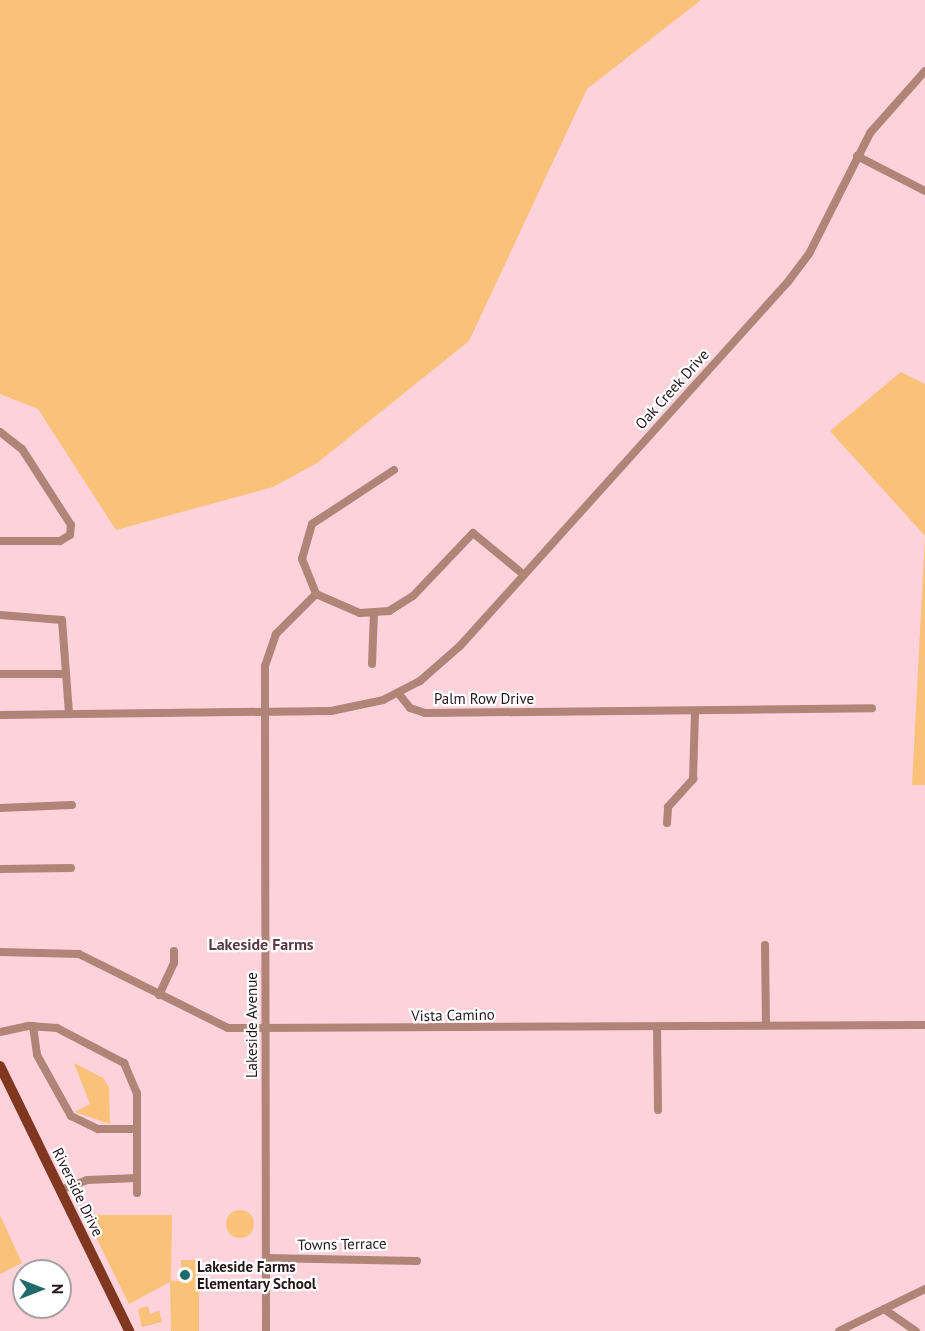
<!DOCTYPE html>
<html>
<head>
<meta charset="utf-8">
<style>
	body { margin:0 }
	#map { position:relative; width:925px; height:1331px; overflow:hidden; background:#fdd2db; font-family:"PT Sans",sans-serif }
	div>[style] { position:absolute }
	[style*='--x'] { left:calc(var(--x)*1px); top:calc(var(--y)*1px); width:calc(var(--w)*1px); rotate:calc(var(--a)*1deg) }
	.green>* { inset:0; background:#fac179 }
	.round { border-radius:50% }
	.minor>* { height:8px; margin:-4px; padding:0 4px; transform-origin:4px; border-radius:4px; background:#b08477 }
	.major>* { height:10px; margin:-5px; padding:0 5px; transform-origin:5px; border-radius:5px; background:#80361f }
	.dots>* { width:16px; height:16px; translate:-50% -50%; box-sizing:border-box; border:3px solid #fff; border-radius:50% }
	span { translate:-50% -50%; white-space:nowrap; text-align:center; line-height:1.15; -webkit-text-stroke:4.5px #fff; paint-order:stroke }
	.street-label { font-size:15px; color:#231518 }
	.poi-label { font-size:15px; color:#231518; font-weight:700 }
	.left { translate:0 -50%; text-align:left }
	.neighbourhood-label { font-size:16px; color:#5c3a42; font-weight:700 }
	.north { position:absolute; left:12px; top:1259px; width:60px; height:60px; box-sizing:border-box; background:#fff; border:2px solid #a7a1a3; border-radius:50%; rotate:90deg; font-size:16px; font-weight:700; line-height:24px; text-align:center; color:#231518 }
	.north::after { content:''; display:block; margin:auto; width:21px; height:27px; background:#1f6b69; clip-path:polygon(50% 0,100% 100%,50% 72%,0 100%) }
</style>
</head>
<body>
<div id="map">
	<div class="green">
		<div style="clip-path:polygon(0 0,701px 0,587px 89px,469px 341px,317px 463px,273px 487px,116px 530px,38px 409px,0 394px)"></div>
		<div style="clip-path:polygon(901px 372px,925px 384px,925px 785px,912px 785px,925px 536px,830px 431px)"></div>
		<div style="clip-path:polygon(74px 1063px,103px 1078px,109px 1087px,110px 1124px,75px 1112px,90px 1104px)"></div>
		<div class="round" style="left:226px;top:1210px;width:28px;height:28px"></div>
		<div style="clip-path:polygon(0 1215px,22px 1263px,0 1274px)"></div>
		<div style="clip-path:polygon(85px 1215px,172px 1215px,171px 1281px,181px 1281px,181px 1260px,199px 1260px,199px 1331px,171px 1331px,170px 1282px,129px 1304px)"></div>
		<div style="clip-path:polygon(148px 1306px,150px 1314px,159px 1311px,162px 1322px,142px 1327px,138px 1309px)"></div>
	</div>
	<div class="minor">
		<div style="--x:857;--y:156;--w:76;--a:27.2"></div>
		<div style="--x:0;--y:432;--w:28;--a:38"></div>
		<div style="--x:22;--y:449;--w:90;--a:57.2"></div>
		<div style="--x:71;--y:525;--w:10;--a:96"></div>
		<div style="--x:70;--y:535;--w:12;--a:149"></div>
		<div style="--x:60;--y:541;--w:60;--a:180"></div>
		<div style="--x:394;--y:470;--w:98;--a:146.6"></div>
		<div style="--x:312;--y:524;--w:36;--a:106"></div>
		<div style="--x:302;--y:559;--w:38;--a:68"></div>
		<div style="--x:316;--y:594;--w:48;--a:23.4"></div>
		<div style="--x:360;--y:613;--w:29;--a:-4"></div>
		<div style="--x:389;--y:611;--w:28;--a:-32"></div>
		<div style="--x:413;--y:596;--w:87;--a:-46.4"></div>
		<div style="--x:473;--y:533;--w:65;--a:39.4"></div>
		<div style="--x:0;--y:615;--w:62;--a:4.6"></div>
		<div style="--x:62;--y:620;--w:94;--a:85.7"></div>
		<div style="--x:372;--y:664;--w:51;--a:-87.8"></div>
		<div style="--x:0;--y:674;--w:66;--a:0"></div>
		<div style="--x:398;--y:693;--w:19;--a:51"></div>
		<div style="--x:410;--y:708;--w:16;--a:18"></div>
		<div style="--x:425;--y:713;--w:447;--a:-0.6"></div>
		<div style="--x:0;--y:715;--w:331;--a:-0.7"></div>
		<div style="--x:331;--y:711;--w:53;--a:-11.9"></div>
		<div style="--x:383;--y:700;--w:42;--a:-27.2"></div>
		<div style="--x:420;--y:681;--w:53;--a:-41.2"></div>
		<div style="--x:460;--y:646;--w:489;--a:-48"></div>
		<div style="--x:787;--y:283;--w:36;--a:-53"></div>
		<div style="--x:809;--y:254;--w:136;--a:-63.2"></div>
		<div style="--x:870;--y:133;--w:83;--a:-48.4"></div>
		<div style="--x:0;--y:808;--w:72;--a:-2.4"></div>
		<div style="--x:667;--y:823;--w:16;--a:-86"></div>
		<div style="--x:668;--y:807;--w:38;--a:-48"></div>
		<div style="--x:693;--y:779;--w:67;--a:-88.3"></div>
		<div style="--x:0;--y:869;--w:71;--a:-0.8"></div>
		<div style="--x:765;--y:945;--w:80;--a:89.3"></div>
		<div style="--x:0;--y:952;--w:79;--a:1.5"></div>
		<div style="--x:79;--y:954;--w:166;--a:26.4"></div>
		<div style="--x:228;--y:1028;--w:697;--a:-0.25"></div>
		<div style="--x:159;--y:995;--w:35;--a:-65"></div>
		<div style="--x:174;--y:963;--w:12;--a:-90"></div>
		<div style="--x:33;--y:1026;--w:29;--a:82"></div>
		<div style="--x:37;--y:1055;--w:70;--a:60.9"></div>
		<div style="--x:71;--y:1116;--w:30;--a:26"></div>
		<div style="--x:98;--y:1129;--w:39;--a:0"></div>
		<div style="--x:657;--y:1027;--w:83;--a:89.3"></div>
		<div style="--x:0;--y:1032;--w:30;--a:-12"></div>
		<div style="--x:29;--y:1026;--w:28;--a:4"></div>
		<div style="--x:57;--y:1028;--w:76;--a:27.6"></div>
		<div style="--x:124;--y:1063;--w:33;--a:67"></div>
		<div style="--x:137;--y:1093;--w:100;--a:90"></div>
		<div style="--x:60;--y:1190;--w:29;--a:-20"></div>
		<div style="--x:87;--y:1180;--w:50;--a:-2.3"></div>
		<div style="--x:266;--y:1258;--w:151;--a:1.1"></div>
		<div style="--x:884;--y:1309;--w:39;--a:35"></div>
		<div style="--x:266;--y:1331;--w:665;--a:-90.09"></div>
		<div style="--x:265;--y:666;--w:34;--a:-71"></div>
		<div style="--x:276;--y:634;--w:57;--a:-45"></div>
		<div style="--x:839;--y:1331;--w:96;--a:-26"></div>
	</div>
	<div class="major">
		<div style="--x:0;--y:1066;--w:295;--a:64"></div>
	</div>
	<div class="dots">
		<div style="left:185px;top:1275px;background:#1f6b69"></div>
	</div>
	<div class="street-label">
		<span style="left:672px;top:389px;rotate:-48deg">Oak Creek Drive</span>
		<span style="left:484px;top:699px">Palm Row Drive</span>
		<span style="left:453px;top:1015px;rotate:-1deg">Vista Camino</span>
		<span style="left:252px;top:1025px;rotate:-90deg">Lakeside Avenue</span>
		<span style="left:78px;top:1192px;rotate:64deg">Riverside Drive</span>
		<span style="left:342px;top:1244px;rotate:-1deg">Towns Terrace</span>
	</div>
	<div class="poi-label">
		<span class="left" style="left:197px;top:1275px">Lakeside Farms<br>Elementary School</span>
	</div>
	<div class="neighbourhood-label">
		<span style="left:261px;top:944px">Lakeside Farms</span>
	</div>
	<div class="north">N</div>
</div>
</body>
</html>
